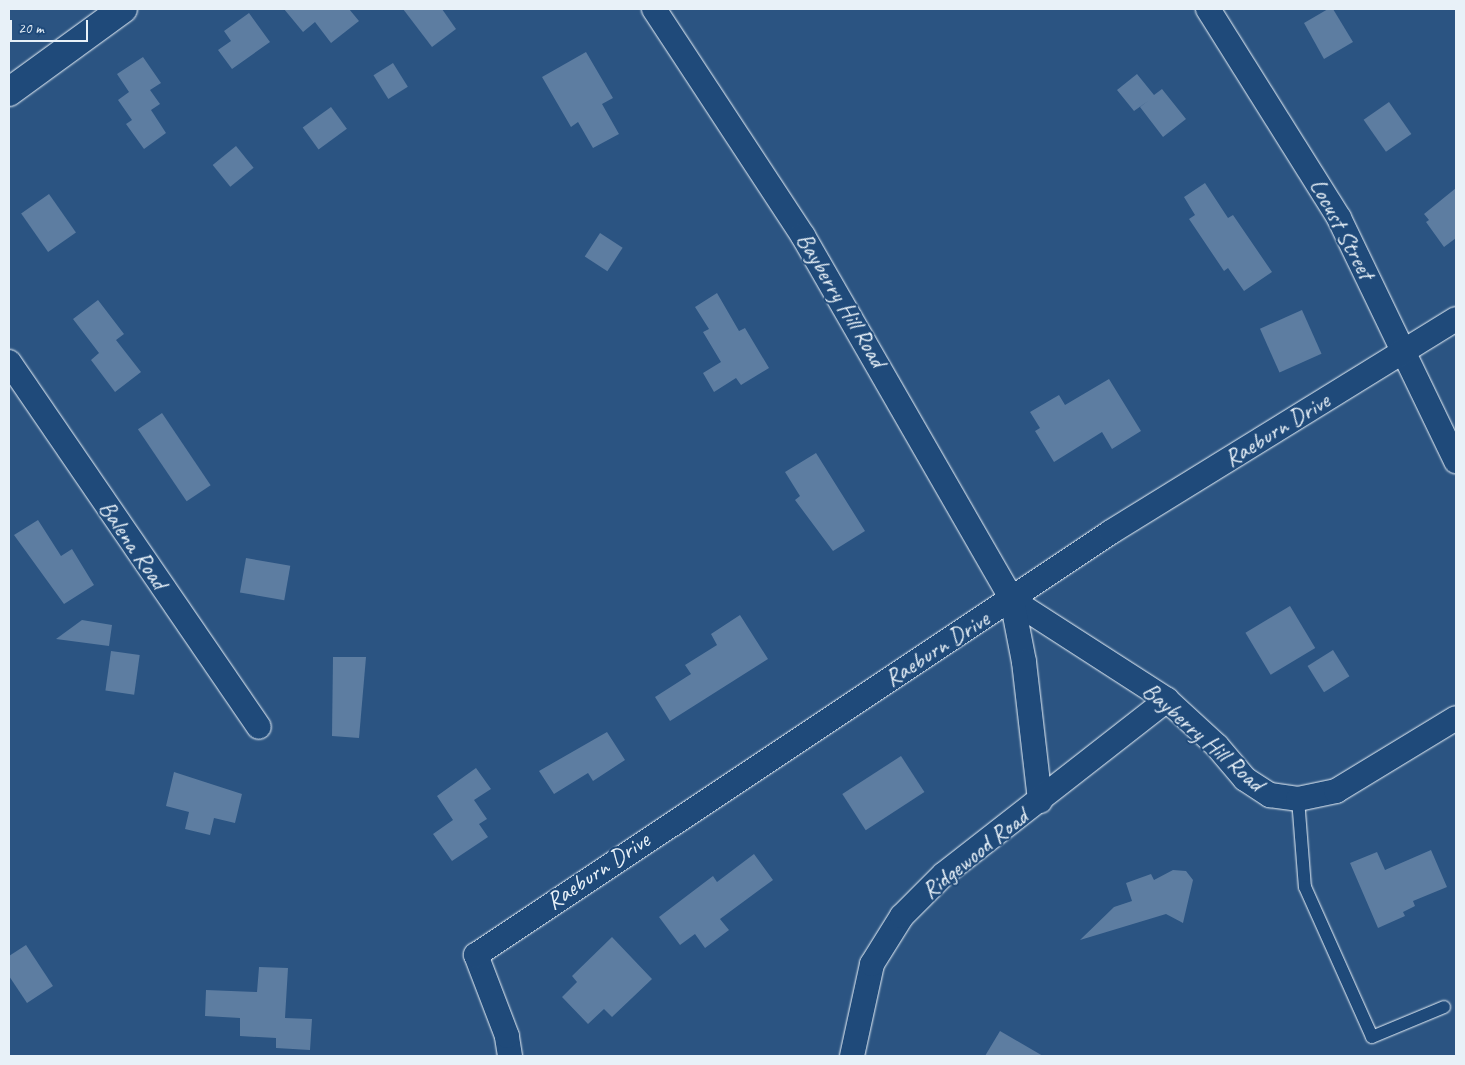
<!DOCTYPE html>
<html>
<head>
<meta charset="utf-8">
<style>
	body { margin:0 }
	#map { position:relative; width:1465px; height:1065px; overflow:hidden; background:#2b5482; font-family:Caveat,sans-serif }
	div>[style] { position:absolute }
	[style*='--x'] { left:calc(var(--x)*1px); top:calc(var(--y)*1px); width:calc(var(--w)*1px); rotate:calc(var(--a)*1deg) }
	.building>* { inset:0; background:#5d7da1; transform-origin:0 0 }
	.roads { filter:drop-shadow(0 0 1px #e8f1f8) drop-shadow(0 0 1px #e8f1f8) }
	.service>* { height:12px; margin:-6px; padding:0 6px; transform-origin:6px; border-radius:6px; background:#1f4a7a }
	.minor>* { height:24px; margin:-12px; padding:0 12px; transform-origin:12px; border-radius:12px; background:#1f4a7a }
	.secondary>* { height:28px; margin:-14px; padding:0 14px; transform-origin:14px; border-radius:14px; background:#1f4a7a }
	span { translate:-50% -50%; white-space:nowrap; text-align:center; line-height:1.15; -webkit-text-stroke:4px #1f4a7a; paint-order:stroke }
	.street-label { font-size:24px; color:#e8f1f8 }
	.frame { position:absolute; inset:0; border:10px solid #e8f1f8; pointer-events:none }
	.scale { position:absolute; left:10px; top:20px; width:78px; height:22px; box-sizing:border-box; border:2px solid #e8f1f8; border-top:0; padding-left:6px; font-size:15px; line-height:18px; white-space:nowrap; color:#e8f1f8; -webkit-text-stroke:4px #1f4a7a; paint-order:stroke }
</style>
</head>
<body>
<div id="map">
	<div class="building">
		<div style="clip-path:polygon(284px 9px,349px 9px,359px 21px,331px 43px,315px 22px,303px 32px)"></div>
		<div style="clip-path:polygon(403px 9px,442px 9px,456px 29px,432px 47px)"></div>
		<div style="clip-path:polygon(1328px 9px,1333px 9px,1353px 42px,1324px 59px,1304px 23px)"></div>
		<div style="clip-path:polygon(249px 13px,270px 42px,232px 69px,218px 50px,231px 41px,224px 31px)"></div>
		<div style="clip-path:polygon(586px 52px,613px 98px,602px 104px,619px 134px,593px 148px,578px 122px,571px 127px,542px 77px)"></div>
		<div style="clip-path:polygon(143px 57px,161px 83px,150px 90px,160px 104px,151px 110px,166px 133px,144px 149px,126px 124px,132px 120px,118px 100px,129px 92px,117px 74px)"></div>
		<div style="left:393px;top:63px;width:28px;height:23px;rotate:58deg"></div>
		<div style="clip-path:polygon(1137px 74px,1154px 95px,1162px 89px,1186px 119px,1163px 137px,1140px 107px,1148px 101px,1134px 111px,1117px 90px)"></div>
		<div style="left:1389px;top:102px;width:39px;height:31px;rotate:55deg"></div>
		<div style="left:331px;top:107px;width:27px;height:35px;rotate:54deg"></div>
		<div style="left:236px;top:146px;width:28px;height:30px;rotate:51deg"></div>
		<div style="clip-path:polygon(1205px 183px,1228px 218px,1233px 215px,1272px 272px,1244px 291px,1228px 268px,1224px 271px,1189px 219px,1195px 215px,1184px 197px)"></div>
		<div style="clip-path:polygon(1456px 188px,1456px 238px,1444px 247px,1426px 222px,1429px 220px,1424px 214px)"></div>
		<div style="left:49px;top:194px;width:47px;height:34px;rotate:55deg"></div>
		<div style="left:600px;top:233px;width:27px;height:28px;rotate:33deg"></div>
		<div style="clip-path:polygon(717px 293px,739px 331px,745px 328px,769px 368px,741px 385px,736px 378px,714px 392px,703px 373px,721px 362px,703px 332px,709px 329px,695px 307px)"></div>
		<div style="clip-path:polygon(98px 300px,124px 334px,116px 340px,141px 372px,115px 392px,91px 360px,99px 353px,73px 319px)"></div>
		<div style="left:1302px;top:310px;width:48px;height:46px;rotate:66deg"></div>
		<div style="clip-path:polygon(1109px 379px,1141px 431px,1112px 449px,1102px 432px,1054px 462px,1035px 431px,1040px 428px,1030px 412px,1059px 395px,1065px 405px)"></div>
		<div style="left:162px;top:413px;width:87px;height:29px;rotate:56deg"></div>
		<div style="clip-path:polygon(816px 453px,865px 531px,833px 551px,795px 500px,800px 496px,785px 472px)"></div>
		<div style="clip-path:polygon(38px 520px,61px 556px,72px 549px,94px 585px,64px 604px,14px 535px)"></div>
		<div style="left:246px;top:558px;width:45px;height:35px;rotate:10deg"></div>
		<div style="left:1290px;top:606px;width:49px;height:52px;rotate:59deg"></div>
		<div style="clip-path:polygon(740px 615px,768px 659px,670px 721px,655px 697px,691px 674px,685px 665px,717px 645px,711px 634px)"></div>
		<div style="clip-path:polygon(82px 620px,112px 625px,109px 646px,56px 639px)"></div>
		<div style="left:1333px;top:650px;width:31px;height:30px;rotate:58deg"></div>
		<div style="left:111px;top:651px;width:29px;height:40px;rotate:8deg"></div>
		<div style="clip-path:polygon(333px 657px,366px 657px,359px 738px,332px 736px)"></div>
		<div style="clip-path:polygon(607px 732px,625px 760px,593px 781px,588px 773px,554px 794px,539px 771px)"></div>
		<div style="left:901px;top:756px;width:43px;height:70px;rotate:57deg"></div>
		<div style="clip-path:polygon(476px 768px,491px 789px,474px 800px,487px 819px,479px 824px,488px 837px,452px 861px,433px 834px,453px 820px,437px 796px)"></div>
		<div style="clip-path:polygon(174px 772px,242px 794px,235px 823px,214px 818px,210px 835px,185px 829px,189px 812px,166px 806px)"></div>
		<div style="clip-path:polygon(1431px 850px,1447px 887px,1413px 901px,1415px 906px,1403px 912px,1405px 916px,1378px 928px,1350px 863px,1377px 852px,1385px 870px)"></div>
		<div style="clip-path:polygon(754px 854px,773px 880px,720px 919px,729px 930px,705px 948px,695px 934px,680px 945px,659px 917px,713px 876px,717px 882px)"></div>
		<div style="clip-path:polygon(1173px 870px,1186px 871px,1193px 880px,1183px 923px,1166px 914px,1080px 940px,1114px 907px,1132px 901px,1126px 883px,1151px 874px,1154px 880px)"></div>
		<div style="clip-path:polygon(612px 937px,652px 979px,612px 1017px,604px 1009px,588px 1024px,562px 997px,577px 982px,572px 976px)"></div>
		<div style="clip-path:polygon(26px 945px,53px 986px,27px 1003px,9px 976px,9px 956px)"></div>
		<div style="clip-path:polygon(259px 967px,288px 968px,285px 1018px,312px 1019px,310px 1050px,276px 1048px,276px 1038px,240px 1036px,240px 1018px,205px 1016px,206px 990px,257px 992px)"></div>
		<div style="clip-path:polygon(1000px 1031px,1043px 1056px,985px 1056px)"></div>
	</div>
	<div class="roads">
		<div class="service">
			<div style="--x:1298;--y:799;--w:88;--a:85.5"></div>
			<div style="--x:1305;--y:887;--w:164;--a:65.9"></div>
			<div style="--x:1372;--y:1037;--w:78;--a:-22.6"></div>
		</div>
		<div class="minor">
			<div style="--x:654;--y:9;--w:272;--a:56.7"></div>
			<div style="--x:803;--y:236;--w:420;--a:60.1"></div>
			<div style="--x:1012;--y:600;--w:184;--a:32.8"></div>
			<div style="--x:1167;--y:700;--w:68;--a:42.6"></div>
			<div style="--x:1217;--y:746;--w:43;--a:49.7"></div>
			<div style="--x:1245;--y:779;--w:30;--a:33"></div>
			<div style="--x:1270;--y:795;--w:28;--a:8"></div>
			<div style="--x:1298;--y:799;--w:39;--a:-12"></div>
			<div style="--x:1336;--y:791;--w:140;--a:-31.3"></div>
			<div style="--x:1208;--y:9;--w:247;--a:57.9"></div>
			<div style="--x:1339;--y:218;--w:270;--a:64.3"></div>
			<div style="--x:9;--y:362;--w:442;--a:55.6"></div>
			<div style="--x:1012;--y:600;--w:63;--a:79"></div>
			<div style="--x:1024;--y:662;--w:140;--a:83.4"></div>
			<div style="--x:510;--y:1056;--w:20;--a:-99"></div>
			<div style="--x:507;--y:1036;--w:87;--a:-110.9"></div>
			<div style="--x:476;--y:955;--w:763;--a:-33.67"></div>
			<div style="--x:1111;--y:532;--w:405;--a:-31.7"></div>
			<div style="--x:852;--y:1056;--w:94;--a:-77.7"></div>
			<div style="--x:872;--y:964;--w:57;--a:-58"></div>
			<div style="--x:902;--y:916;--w:59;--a:-45"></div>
			<div style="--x:944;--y:874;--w:283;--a:-38"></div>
		</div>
		<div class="secondary">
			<div style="--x:9;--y:92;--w:141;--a:-36.1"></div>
		</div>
	</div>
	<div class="street-label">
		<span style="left:1342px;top:229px;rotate:62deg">Locust Street</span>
		<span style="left:841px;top:300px;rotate:59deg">Bayberry Hill Road</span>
		<span style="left:1277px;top:430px;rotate:-32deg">Raeburn Drive</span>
		<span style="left:133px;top:545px;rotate:55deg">Balena Road</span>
		<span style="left:937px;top:649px;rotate:-33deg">Raeburn Drive</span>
		<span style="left:1203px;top:737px;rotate:41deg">Bayberry Hill Road</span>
		<span style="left:975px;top:854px;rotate:-39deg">Ridgewood Road</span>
		<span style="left:598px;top:871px;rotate:-34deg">Raeburn Drive</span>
	</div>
	<div class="frame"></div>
	<div class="scale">20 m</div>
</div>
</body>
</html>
